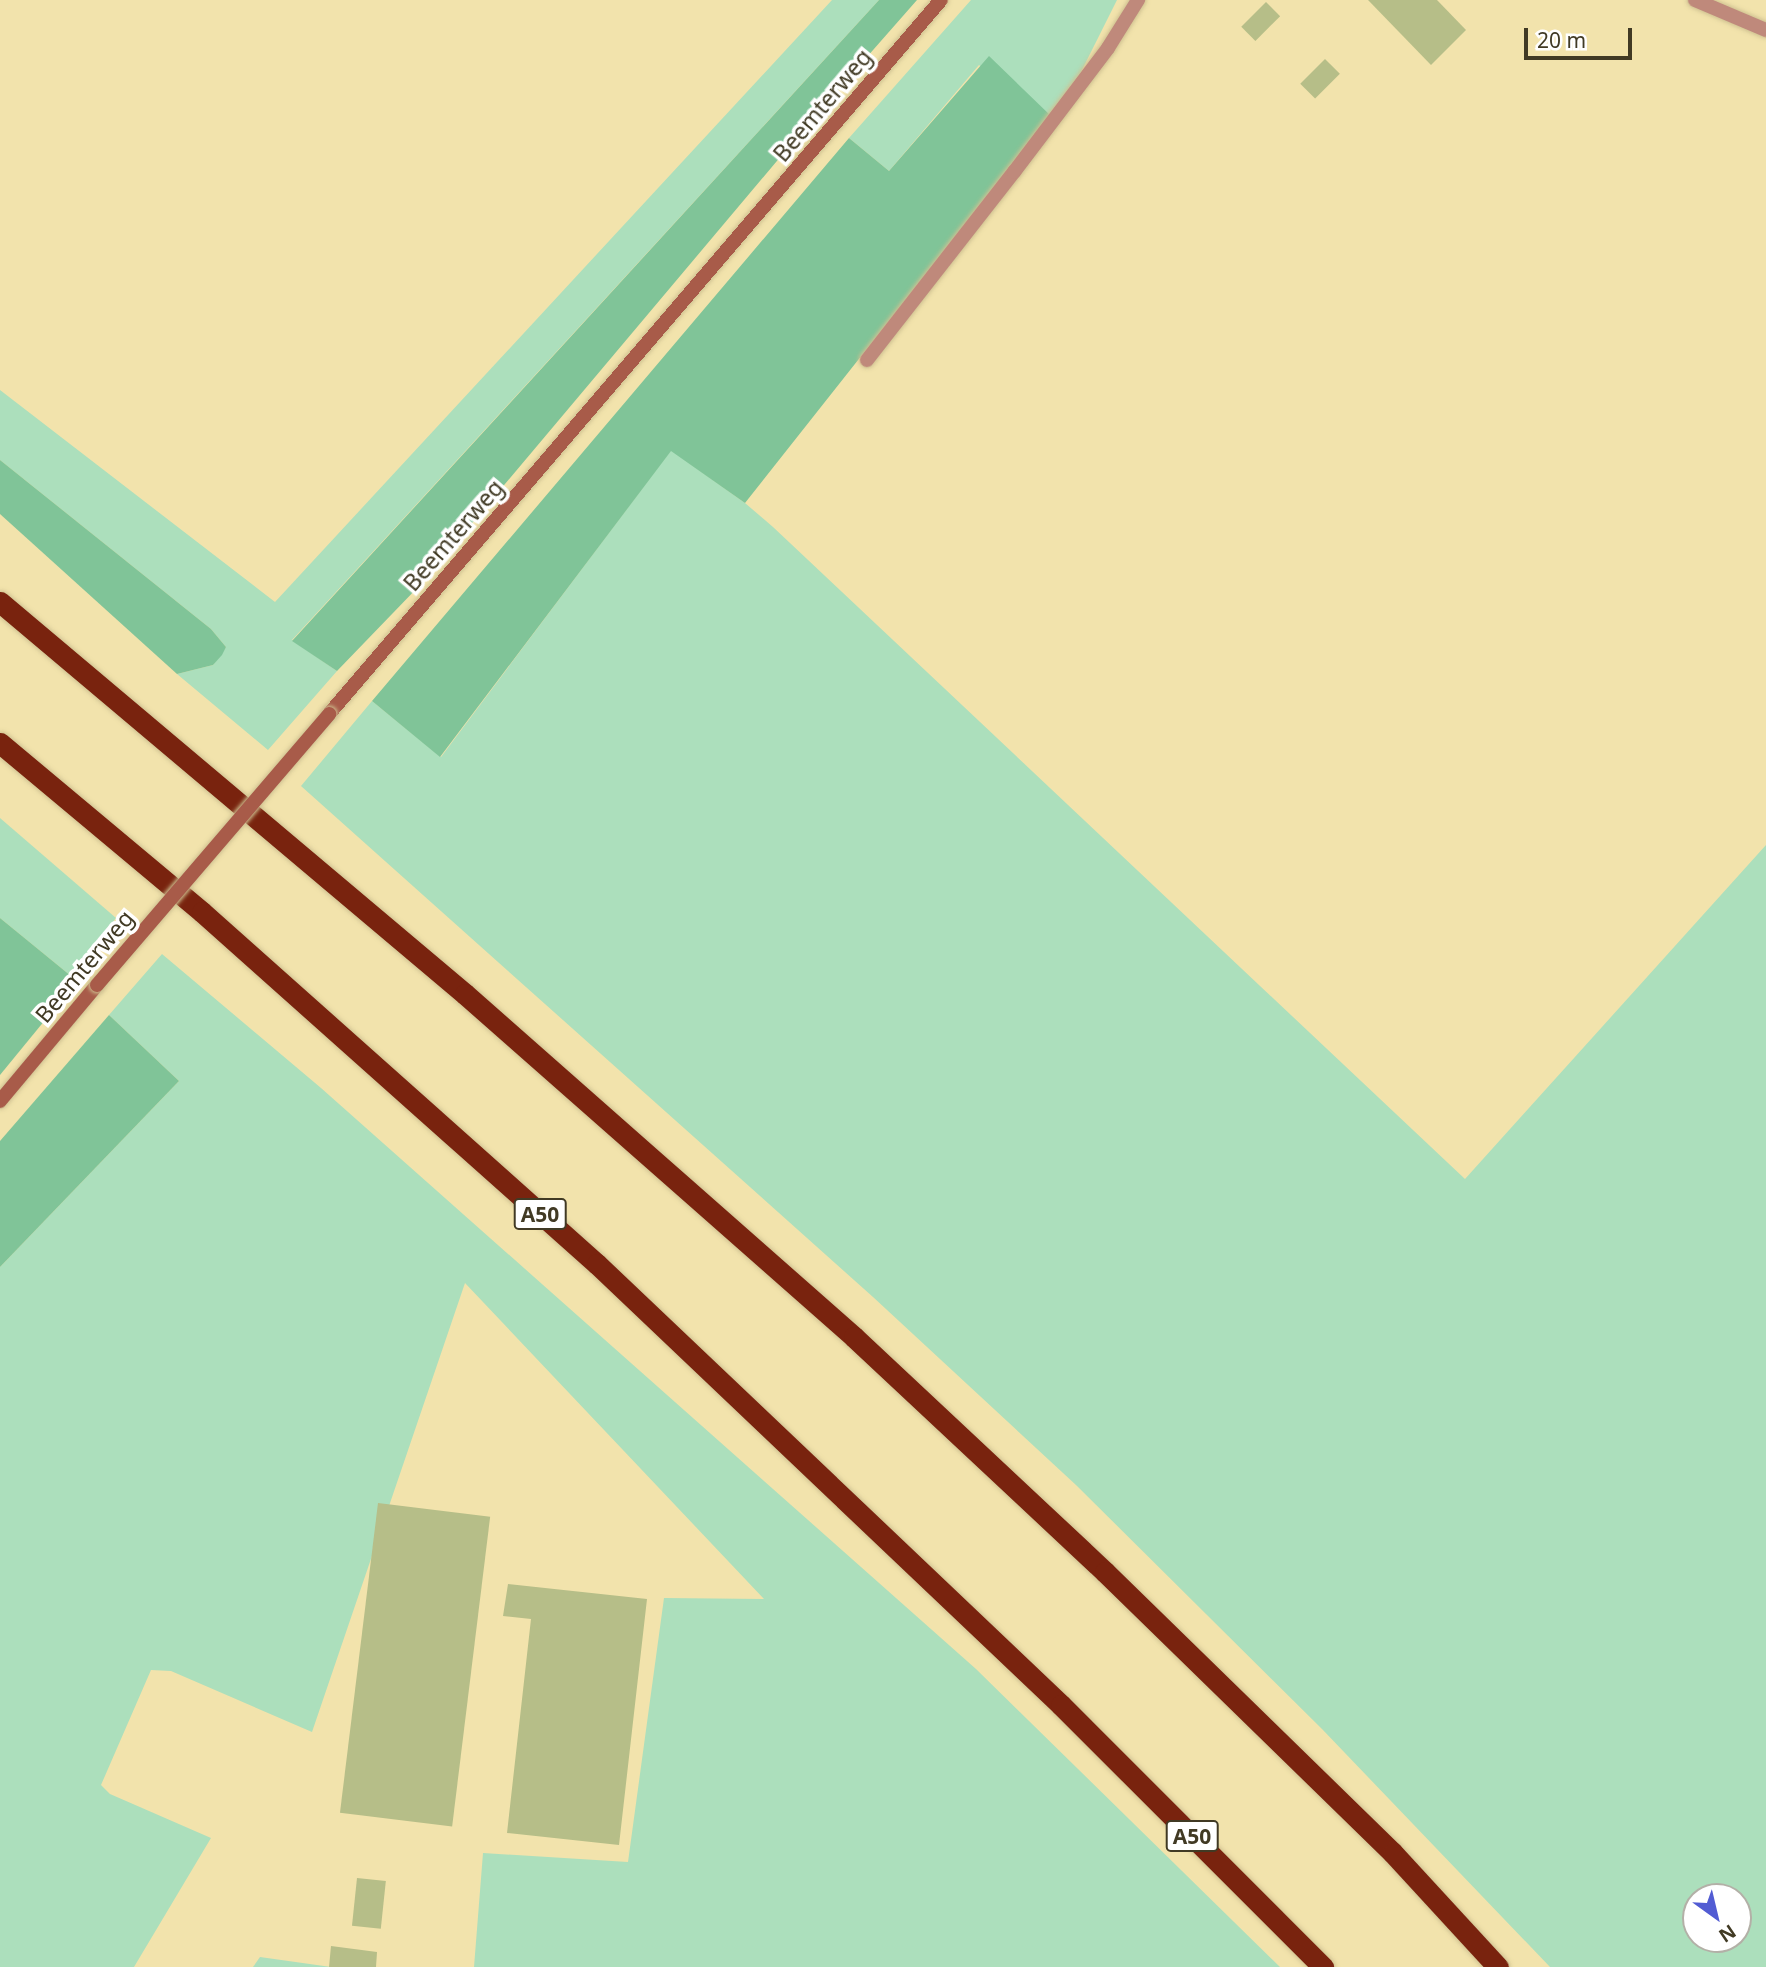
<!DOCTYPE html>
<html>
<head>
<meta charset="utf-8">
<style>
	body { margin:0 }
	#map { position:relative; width:1766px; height:1967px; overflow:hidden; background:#f2e3ac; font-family:"Noto Sans",sans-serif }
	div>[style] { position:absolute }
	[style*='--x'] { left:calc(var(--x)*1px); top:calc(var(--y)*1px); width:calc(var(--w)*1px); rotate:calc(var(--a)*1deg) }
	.green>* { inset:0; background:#acdfbc }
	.forest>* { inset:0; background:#80c498 }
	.building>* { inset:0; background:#b6be88; transform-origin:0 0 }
	.roads { filter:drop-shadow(0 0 2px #cfc191) drop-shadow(0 0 2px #cfc191) }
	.street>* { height:14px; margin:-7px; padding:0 7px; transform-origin:7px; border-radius:7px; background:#bf897b }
	.secondary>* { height:14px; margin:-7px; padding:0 7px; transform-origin:7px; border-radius:7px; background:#a85b49 }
	.highway>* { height:21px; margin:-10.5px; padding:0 10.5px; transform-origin:10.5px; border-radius:10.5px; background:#79230e }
	.bridges { filter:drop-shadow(0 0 2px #cfc191) drop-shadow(0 0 2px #cfc191) }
	.secondary-bridge>* { height:14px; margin:-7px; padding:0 7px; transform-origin:7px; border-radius:7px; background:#a85b49 }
	span { translate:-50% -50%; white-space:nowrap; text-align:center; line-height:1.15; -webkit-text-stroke:7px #fff; paint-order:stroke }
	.shield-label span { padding:2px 5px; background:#fff; border:2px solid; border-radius:5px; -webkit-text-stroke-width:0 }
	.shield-label { font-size:21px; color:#413a24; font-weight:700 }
	.street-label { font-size:23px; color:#413a24 }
	.north { position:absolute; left:1682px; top:1883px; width:70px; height:70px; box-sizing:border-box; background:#fff; border:2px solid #b3b0a7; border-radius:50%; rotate:146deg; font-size:19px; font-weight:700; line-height:28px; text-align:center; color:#413a24 }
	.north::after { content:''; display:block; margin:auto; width:24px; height:32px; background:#525cd3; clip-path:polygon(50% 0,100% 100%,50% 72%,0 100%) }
	.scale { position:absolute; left:1524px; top:28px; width:108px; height:32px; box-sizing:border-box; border:4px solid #413a24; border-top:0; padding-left:9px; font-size:21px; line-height:24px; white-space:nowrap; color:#413a24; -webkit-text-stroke:5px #fff; paint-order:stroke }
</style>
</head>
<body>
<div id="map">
	<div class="green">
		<div style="clip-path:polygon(832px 0,879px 0,292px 640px,337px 671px,268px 750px,177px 674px,213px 665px,226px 647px,211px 629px,0 460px,0 390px,275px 602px)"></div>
		<div style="clip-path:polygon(971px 0,1117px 0,1073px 88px,1051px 116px,979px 65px,889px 171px,849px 138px)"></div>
		<div style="clip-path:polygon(evenodd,671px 450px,745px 503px,773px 527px,1465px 1179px,1766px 845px,1766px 1967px,1550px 1967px,1322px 1729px,1076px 1485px,873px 1297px,301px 786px,372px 701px,441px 757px,671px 450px,1696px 1897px,1738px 1897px,1738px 1939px,1696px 1939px,1696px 1897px)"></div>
		<div style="clip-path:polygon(0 818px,116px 918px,71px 976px,0 918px)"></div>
		<div style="clip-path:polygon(162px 954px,321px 1088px,976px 1669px,1280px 1967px,474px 1967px,483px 1853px,628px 1862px,664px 1598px,764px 1599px,465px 1283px,312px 1732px,171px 1671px,151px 1670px,101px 1785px,110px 1794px,211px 1838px,134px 1967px,0 1967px,0 1267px,179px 1081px,109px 1015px)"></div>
		<div style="clip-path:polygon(260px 1957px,331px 1967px,253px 1967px)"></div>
	</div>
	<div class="forest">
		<div style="clip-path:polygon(879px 0,917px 0,808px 124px,420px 585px,337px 671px,292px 641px)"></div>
		<div style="clip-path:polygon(989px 56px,1051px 116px,745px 503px,671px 451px,440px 757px,372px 701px,849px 138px,889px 171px)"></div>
		<div style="clip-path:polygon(0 460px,211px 629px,226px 647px,222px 655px,213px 665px,177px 674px,0 514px)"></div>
		<div style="clip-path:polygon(0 918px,71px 976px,59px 1003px,0 1075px)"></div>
		<div style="clip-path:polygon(109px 1015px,179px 1081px,0 1267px,0 1141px)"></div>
	</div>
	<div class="building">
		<div style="clip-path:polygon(1368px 0,1437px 0,1466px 30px,1431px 65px)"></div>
		<div style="left:1266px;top:2px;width:20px;height:35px;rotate:45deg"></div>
		<div style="left:1325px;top:59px;width:21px;height:35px;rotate:45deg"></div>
		<div style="left:378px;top:1503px;width:113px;height:312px;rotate:7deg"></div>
		<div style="clip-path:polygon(508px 1584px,647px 1599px,619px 1845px,507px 1833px,531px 1619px,503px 1616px)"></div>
		<div style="left:357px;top:1878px;width:29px;height:48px;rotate:6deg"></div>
		<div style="clip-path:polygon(331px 1946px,377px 1952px,376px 1967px,329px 1967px)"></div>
	</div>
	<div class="roads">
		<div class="street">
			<div style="--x:1695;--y:0;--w:77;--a:22.9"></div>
			<div style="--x:867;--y:360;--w:239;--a:-52"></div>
			<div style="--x:1014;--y:172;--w:156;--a:-52.8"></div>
			<div style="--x:1108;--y:48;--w:57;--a:-58"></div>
		</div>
		<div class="secondary">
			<div style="--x:329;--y:714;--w:940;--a:-49.4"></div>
			<div style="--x:0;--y:1101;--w:151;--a:-50.1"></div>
		</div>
		<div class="highway">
			<div style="--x:0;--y:602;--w:608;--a:40.13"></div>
			<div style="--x:465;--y:994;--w:519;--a:41.4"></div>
			<div style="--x:854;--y:1337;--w:344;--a:43.1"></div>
			<div style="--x:1105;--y:1572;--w:402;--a:44.3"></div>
			<div style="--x:1393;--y:1853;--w:155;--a:47.4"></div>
			<div style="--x:0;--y:743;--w:263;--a:39.9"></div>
			<div style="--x:202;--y:912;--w:529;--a:41.71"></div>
			<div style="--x:597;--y:1264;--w:640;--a:43.54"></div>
			<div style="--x:1061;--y:1705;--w:371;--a:45"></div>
		</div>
	</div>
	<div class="bridges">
		<div class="secondary-bridge">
			<div style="--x:97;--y:985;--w:357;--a:-49.4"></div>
		</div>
	</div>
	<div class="shield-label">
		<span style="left:540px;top:1214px">A50</span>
		<span style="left:1192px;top:1836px">A50</span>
	</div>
	<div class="street-label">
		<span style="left:822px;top:105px;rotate:-50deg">Beemterweg</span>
		<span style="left:453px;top:535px;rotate:-49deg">Beemterweg</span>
		<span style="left:84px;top:966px;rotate:-50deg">Beemterweg</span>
	</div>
	<div class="north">N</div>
	<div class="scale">20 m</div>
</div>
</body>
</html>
